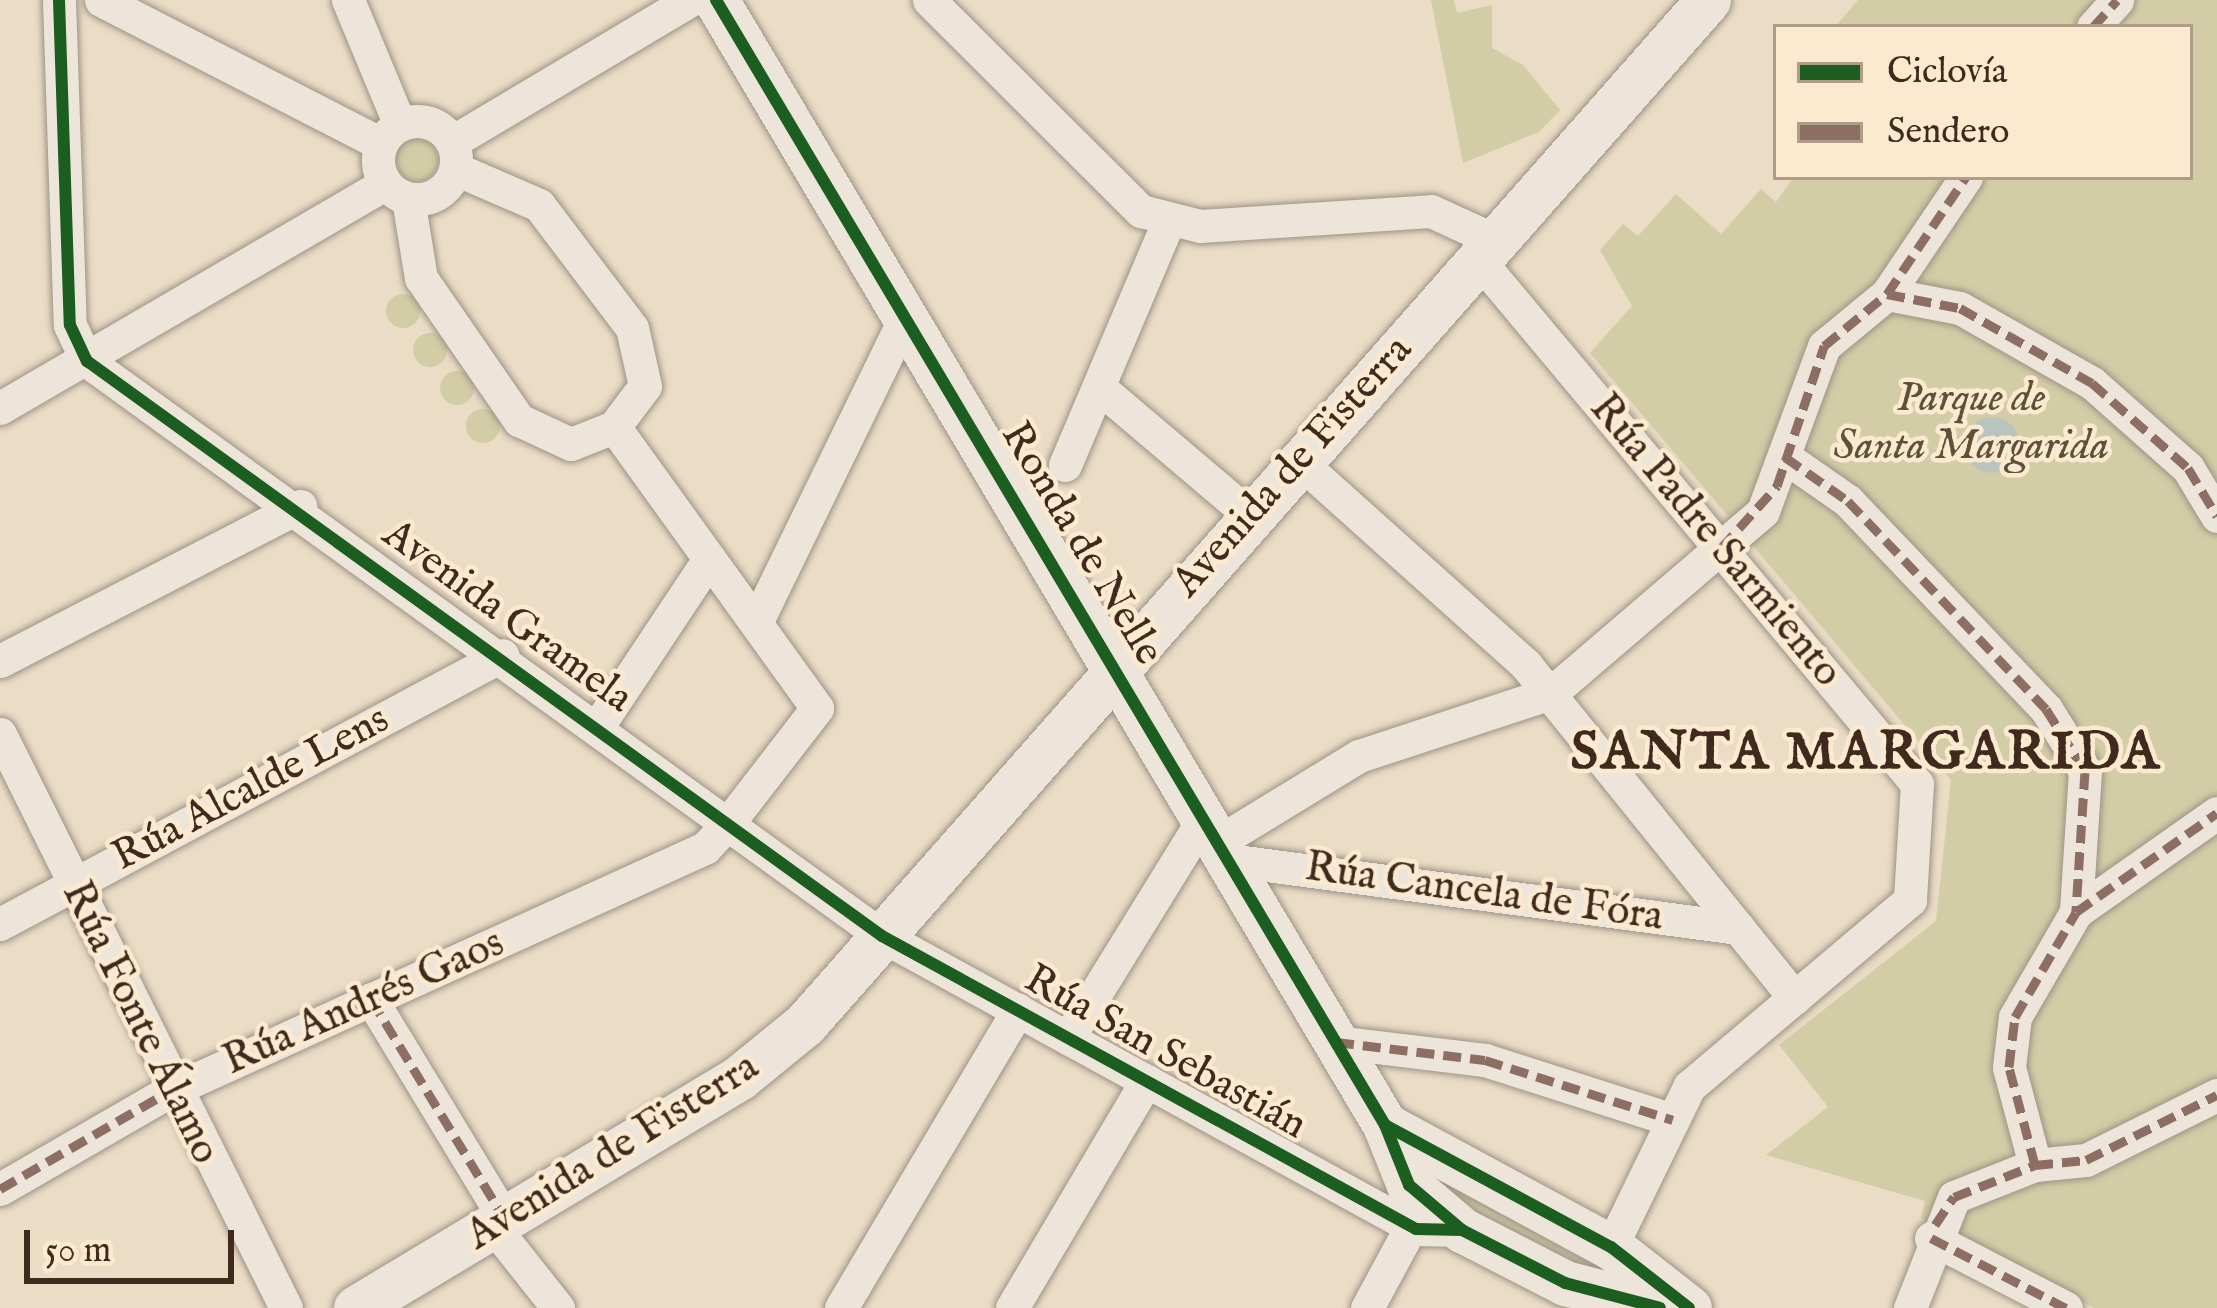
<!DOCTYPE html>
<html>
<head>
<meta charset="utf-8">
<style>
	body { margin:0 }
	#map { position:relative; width:2217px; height:1308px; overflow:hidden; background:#eadcc5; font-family:"IM FELL English",serif }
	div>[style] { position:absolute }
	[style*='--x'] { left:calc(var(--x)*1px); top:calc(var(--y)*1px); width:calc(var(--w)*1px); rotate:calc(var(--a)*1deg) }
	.green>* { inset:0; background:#d2cda6 }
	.round { border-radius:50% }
	.water>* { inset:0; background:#b8c4bd }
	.roads { filter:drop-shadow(0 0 3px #9e9385) drop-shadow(0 0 3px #9e9385) }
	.street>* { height:33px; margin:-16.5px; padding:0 16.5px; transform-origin:16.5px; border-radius:16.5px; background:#ede5da }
	.street>.ring { margin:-16.5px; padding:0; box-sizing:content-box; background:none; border:33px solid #ede5da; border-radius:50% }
	.secondary>* { height:45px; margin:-22.5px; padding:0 22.5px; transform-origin:22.5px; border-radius:22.5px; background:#ede5da }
	.quiet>* { height:9px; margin-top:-4.5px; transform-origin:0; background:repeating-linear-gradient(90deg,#8d6e63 0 18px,transparent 0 27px) }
	.cycleway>* { height:12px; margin:-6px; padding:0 6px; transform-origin:6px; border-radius:6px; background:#1b5e20 }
	span { translate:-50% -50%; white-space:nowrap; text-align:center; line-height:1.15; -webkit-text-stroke:9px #fbead0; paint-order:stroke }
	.park-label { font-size:42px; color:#5f5039; font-style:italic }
	.street-label { font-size:42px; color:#3f2a1d }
	.district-label { font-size:54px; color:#3f2a1d; font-weight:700; letter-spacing:3px }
	.legend { position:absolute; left:1773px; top:24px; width:420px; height:156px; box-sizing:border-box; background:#fbead0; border:3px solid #b09d88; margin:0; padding:15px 21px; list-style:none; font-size:36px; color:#3f2a1d }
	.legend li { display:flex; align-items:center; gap:24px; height:60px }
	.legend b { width:60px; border:3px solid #b09d88 }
	.scale { position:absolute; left:24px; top:1230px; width:210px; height:54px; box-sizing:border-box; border:6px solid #3f2a1d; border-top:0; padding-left:15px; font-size:36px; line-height:42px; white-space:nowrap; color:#3f2a1d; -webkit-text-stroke:9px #fbead0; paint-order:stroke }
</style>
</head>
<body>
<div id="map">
	<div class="green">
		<div style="clip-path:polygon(1431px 0,1454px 0,1457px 13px,1492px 5px,1492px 48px,1523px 65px,1560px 110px,1539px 132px,1463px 163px)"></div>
		<div style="clip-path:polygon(1858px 0,2217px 0,2217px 1308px,2094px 1308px,1921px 1218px,1925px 1201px,1766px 1155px,1828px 1107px,1779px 1045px,1936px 921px,1951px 780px,1590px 353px,1632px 306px,1600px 250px,1623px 224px,1638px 236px,1676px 194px,1721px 234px,1761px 189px,1776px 202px,1794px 177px,2190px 177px,2190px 27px,1835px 27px)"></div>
		<div class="round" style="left:396px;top:139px;width:42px;height:42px"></div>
		<div class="round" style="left:386px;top:294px;width:34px;height:34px"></div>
		<div class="round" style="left:413px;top:333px;width:34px;height:34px"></div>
		<div class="round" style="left:440px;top:371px;width:34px;height:34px"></div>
		<div class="round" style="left:466px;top:409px;width:34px;height:34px"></div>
		<div style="clip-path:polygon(1458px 1188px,1622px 1270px,1611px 1287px,1451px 1202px)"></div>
	</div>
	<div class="water">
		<div class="round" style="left:1964px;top:417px;width:56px;height:56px"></div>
	</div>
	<div class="roads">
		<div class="street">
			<div style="--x:59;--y:0;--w:325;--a:88.1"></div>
			<div style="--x:70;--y:325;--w:40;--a:65"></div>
			<div style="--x:87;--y:361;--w:981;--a:35.88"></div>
			<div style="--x:882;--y:936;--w:609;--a:28.75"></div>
			<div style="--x:1416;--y:1229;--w:46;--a:1.2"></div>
			<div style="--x:101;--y:0;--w:315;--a:27.2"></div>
			<div style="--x:348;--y:0;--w:135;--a:67.4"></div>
			<div style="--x:929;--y:0;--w:299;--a:44.9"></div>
			<div style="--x:1141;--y:211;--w:61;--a:14.3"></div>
			<div style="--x:1200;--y:226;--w:231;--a:-3.7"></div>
			<div style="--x:1431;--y:211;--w:69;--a:24.7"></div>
			<div style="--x:2093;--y:27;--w:36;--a:-48"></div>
			<div class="ring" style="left:378px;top:121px;width:45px;height:45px"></div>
			<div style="--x:452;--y:142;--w:277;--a:-30.8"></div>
			<div style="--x:408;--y:199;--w:80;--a:80.7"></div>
			<div style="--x:421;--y:278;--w:173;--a:55.4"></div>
			<div style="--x:519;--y:420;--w:57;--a:24.8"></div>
			<div style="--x:571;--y:444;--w:46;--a:-21.6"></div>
			<div style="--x:614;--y:427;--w:51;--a:-52.9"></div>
			<div style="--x:645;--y:386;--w:59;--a:-102.6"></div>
			<div style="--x:632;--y:328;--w:154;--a:-127.1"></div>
			<div style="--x:539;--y:205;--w:90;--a:-156.6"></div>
			<div style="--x:1478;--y:259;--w:684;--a:50.1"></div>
			<div style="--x:1917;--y:784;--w:116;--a:93.5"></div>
			<div style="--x:1910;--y:900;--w:289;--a:139.8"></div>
			<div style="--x:1689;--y:1087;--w:178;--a:116"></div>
			<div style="--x:1887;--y:294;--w:141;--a:-56"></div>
			<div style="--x:1100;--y:388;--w:198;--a:40.3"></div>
			<div style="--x:0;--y:408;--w:445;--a:-30.2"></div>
			<div style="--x:1785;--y:457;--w:77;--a:34.9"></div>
			<div style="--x:1848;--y:501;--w:287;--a:46.4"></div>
			<div style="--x:2046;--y:709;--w:73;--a:57.8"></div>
			<div style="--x:2085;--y:771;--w:141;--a:93.7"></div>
			<div style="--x:1300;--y:462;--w:304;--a:41.9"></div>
			<div style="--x:1526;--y:665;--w:428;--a:51.1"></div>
			<div style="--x:1065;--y:465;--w:264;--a:-67"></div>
			<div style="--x:756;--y:623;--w:342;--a:-64"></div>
			<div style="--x:0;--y:661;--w:338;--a:-27.3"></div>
			<div style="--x:598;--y:726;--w:201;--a:-56.4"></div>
			<div style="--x:0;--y:734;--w:641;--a:63.51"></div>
			<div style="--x:1218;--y:842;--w:165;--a:-31.4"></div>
			<div style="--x:1359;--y:756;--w:202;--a:-18.2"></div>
			<div style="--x:1551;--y:693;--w:279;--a:-40.6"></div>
			<div style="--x:1763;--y:511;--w:176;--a:-69.7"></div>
			<div style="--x:1824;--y:346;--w:82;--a:-39.5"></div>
			<div style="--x:1887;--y:294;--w:74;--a:10.9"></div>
			<div style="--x:1960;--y:308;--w:152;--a:29.6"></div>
			<div style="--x:2092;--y:383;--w:128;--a:41.5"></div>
			<div style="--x:2188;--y:468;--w:56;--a:58.9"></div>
			<div style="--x:1229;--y:860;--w:514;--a:7.61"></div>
			<div style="--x:0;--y:924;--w:570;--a:-28.14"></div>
			<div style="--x:371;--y:999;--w:258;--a:58.7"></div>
			<div style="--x:1068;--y:1038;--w:259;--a:-58.3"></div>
			<div style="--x:1336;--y:1042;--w:150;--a:6.9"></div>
			<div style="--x:1485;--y:1060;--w:197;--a:17.7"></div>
			<div style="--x:2035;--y:1165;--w:51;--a:-5.6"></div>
			<div style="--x:2086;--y:1160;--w:146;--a:-26.4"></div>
			<div style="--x:0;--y:1189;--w:196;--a:-30"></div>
			<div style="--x:170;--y:1091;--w:588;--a:-24.43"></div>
			<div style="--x:705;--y:848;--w:35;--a:-47"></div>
			<div style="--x:729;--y:822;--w:144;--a:-52.3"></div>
			<div style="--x:817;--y:708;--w:347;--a:-125.8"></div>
			<div style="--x:493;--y:1226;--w:105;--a:51.6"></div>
			<div style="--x:1931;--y:1238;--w:152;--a:27.4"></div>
			<div style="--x:841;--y:1308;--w:347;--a:-59.3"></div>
			<div style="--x:1012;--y:1308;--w:264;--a:-59.4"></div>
			<div style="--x:1367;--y:1308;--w:111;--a:-61.6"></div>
			<div style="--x:1910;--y:1308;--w:119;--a:-68.4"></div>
			<div style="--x:1954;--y:1197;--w:87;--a:-21.6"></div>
			<div style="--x:2035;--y:1165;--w:101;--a:-104.9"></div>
			<div style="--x:2009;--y:1067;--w:50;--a:-83.2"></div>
			<div style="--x:2015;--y:1017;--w:121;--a:-59.8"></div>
			<div style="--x:2076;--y:912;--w:172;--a:-35.1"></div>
		</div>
		<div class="secondary">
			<div style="--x:716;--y:0;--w:1309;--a:59.26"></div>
			<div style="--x:1385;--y:1125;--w:65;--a:68.2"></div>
			<div style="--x:1409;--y:1185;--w:70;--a:40.3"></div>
			<div style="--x:1462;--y:1230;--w:116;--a:27.2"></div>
			<div style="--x:1565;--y:1283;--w:98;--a:14.7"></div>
			<div style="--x:1385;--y:1125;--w:257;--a:28.4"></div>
			<div style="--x:1611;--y:1247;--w:99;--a:38"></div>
			<div style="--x:356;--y:1308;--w:448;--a:-31"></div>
			<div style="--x:740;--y:1077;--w:84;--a:-39.2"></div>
			<div style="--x:805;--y:1024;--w:1365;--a:-48.59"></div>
		</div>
	</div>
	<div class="quiet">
		<div style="--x:2093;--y:27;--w:36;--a:-48"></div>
		<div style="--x:1887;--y:294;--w:141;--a:-56"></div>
		<div style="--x:1785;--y:457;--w:77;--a:34.9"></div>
		<div style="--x:1848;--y:501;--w:287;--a:46.4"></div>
		<div style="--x:2046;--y:709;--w:73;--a:57.8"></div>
		<div style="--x:2085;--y:771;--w:141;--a:93.7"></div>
		<div style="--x:1721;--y:548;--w:84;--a:-47.9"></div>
		<div style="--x:1777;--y:486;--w:148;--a:-71.4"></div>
		<div style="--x:1824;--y:346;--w:82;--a:-39.5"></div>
		<div style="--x:1887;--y:294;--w:74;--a:10.9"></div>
		<div style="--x:1960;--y:308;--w:152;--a:29.6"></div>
		<div style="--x:2092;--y:383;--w:128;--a:41.5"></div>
		<div style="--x:2188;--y:468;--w:56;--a:58.9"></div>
		<div style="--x:371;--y:999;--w:258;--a:58.7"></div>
		<div style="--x:328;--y:1019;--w:88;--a:-24.2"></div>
		<div style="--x:1336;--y:1042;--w:150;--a:6.9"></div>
		<div style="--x:1485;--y:1060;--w:197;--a:17.7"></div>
		<div style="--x:2035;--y:1165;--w:51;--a:-5.6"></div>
		<div style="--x:2086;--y:1160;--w:146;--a:-26.4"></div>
		<div style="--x:0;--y:1189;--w:196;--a:-30"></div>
		<div style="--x:1935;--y:1225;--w:34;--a:-56"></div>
		<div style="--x:1954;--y:1197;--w:87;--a:-21.6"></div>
		<div style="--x:2035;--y:1165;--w:101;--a:-104.9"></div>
		<div style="--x:2009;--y:1067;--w:50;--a:-83.2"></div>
		<div style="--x:2015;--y:1017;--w:121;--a:-59.8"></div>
		<div style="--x:2076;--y:912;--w:172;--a:-35.1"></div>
		<div style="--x:1931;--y:1238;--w:152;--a:27.4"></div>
	</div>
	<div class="cycleway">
		<div style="--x:59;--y:0;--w:325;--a:88.1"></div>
		<div style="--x:70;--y:325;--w:40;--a:65"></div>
		<div style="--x:87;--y:361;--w:981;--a:35.88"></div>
		<div style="--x:882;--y:936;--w:609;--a:28.75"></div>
		<div style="--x:1416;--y:1229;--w:46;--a:1.2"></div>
		<div style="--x:716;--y:0;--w:1309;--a:59.26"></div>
		<div style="--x:1385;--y:1125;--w:65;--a:68.2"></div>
		<div style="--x:1409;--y:1185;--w:70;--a:40.3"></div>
		<div style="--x:1462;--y:1230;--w:116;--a:27.2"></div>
		<div style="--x:1565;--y:1283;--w:98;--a:14.7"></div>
		<div style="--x:1385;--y:1125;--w:257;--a:28.4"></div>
		<div style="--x:1611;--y:1247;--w:99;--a:38"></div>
	</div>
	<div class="park-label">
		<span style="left:1971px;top:423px">Parque de<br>Santa Margarida</span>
	</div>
	<div class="street-label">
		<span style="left:1293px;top:467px;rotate:-48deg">Avenida de Fisterra</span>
		<span style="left:1715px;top:541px;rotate:50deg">Rúa Padre Sarmiento</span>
		<span style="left:1081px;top:544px;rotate:59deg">Ronda de Nelle</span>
		<span style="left:507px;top:617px;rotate:36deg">Avenida Gramela</span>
		<span style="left:251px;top:789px;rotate:-28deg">Rúa Alcalde Lens</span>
		<span style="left:1484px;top:893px;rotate:8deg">Rúa Cancela de Fóra</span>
		<span style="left:364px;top:1003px;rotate:-24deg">Rúa Andrés Gaos</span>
		<span style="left:140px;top:1023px;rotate:64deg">Rúa Fonte Álamo</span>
		<span style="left:1165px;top:1053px;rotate:29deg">Rúa San Sebastián</span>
		<span style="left:613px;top:1152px;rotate:-32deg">Avenida de Fisterra</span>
	</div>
	<div class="district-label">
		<span style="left:1866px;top:754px">SANTA MARGARIDA</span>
	</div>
	<ul class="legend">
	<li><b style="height:15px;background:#1b5e20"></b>Ciclovía</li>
	<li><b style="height:15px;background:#8d6e63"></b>Sendero</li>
	</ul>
	<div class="scale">50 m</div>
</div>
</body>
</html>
